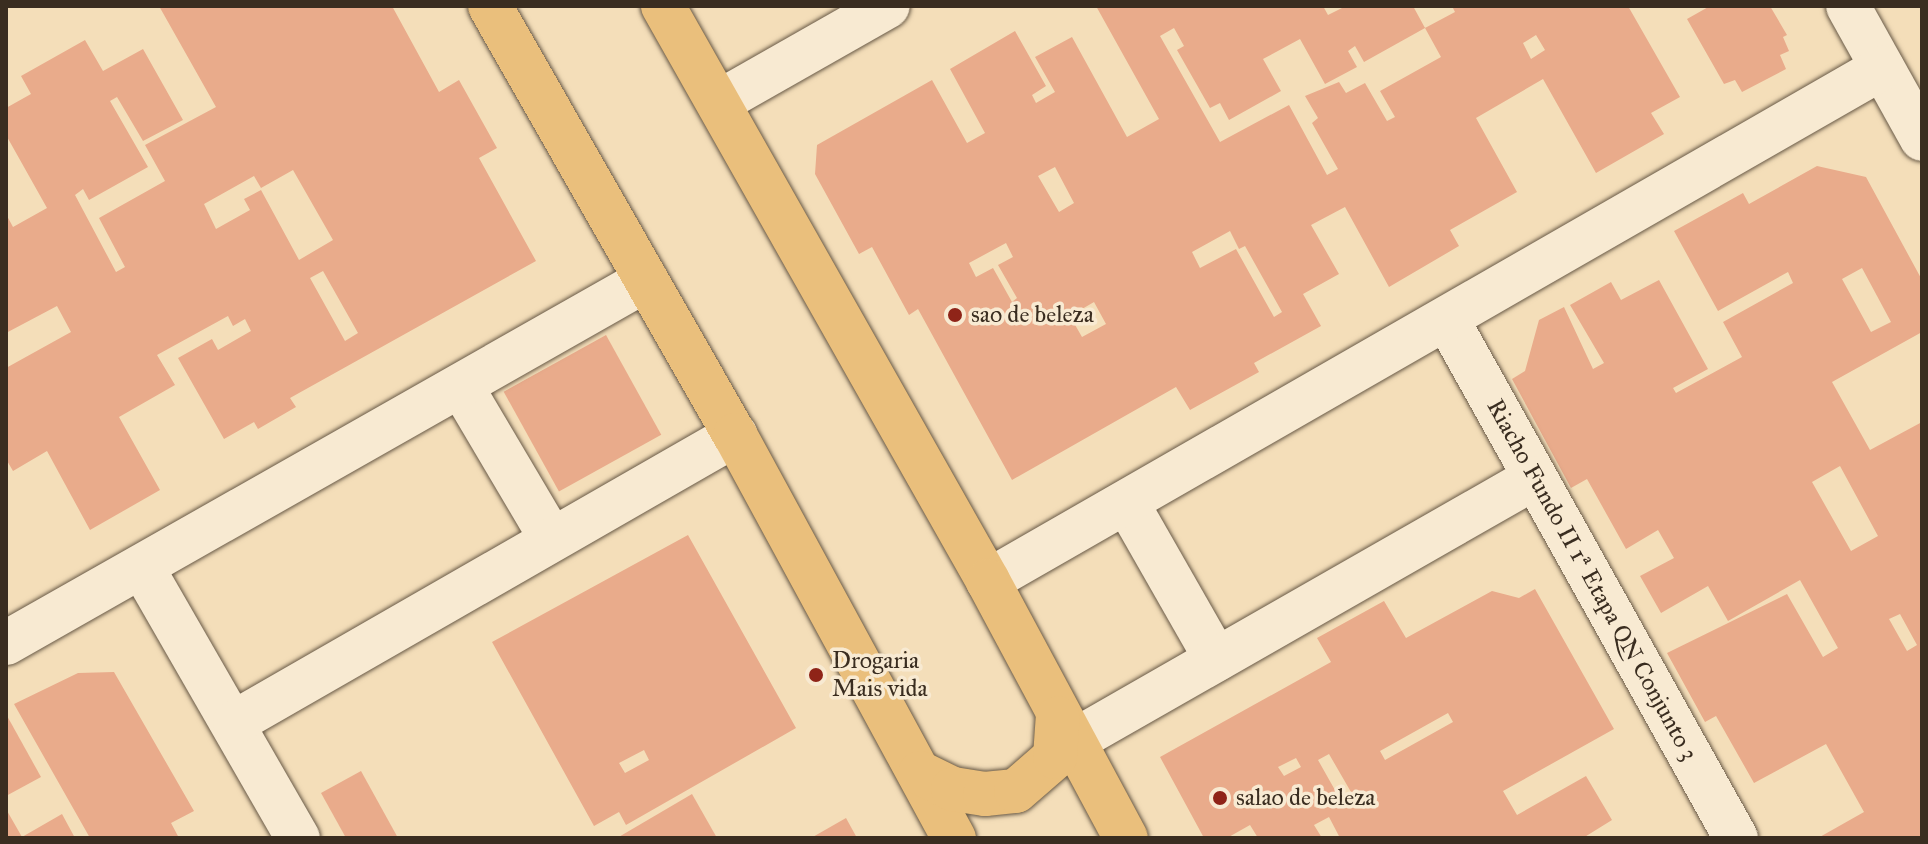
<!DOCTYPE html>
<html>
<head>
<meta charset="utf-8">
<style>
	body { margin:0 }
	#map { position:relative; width:1928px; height:844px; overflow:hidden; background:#f4deb9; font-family:"IM FELL Great Primer",serif }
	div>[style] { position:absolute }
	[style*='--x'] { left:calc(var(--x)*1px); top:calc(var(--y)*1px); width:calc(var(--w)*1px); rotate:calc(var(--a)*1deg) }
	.building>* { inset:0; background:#e9ab8b; transform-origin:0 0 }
	.roads { filter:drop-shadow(0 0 2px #685946) drop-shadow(0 0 2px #685946) }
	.minor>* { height:44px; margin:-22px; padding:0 22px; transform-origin:22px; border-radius:22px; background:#f8ead2 }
	.major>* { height:44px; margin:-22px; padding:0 22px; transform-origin:22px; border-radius:22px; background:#eabf7c }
	.dots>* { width:22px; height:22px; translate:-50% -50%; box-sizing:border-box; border:4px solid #f8ead2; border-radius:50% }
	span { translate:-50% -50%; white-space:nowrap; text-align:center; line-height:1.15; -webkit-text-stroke:7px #f8ead2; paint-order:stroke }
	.poi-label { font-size:24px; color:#3a2d20 }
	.left { translate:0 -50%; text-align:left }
	.street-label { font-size:24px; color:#3a2d20 }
	.frame { position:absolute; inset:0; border:8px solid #3a2d20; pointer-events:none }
</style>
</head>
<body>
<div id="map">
	<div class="building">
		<div style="clip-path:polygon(evenodd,159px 6px,392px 6px,439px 92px,459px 80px,497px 148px,479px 158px,536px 261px,290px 398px,296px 407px,258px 429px,254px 422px,224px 439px,178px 358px,212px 339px,218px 350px,251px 331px,245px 319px,233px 326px,228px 316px,157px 355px,175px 385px,119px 417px,160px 490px,90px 530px,47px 451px,13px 471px,6px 459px,6px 368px,71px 332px,57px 306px,6px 333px,6px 214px,13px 227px,47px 208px,6px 135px,6px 108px,31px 94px,21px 76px,85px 40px,103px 71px,143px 49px,183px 120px,143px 141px,117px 97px,110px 101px,148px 167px,89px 200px,83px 189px,75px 195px,116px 272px,125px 267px,99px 218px,165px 181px,145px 145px,216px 107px,159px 6px,293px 170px,333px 240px,299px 260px,261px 190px,244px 199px,250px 210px,216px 229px,204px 204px,254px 176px,261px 188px,293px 170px,159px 6px,323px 271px,358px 333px,345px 341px,310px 278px,323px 271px)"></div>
		<div style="clip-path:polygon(evenodd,1096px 6px,1323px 6px,1328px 15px,1346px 6px,1413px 6px,1425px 28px,1364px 62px,1355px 46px,1348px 51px,1357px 67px,1325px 84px,1300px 39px,1263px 59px,1281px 91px,1229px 120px,1220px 103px,1210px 108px,1177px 50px,1184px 46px,1174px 28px,1160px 36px,1220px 142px,1289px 105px,1327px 175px,1338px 169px,1312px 123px,1318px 118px,1305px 96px,1339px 82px,1346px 93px,1365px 83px,1387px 121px,1395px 117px,1380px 91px,1441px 57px,1425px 28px,1455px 12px,1452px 6px,1628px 6px,1680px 97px,1651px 113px,1664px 134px,1596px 173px,1543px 79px,1476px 118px,1517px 192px,1450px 230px,1459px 246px,1389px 287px,1345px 207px,1311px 225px,1339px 274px,1303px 294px,1321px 326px,1254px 363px,1259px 372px,1190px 410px,1176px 387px,1012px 480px,918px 309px,909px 315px,872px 247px,859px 254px,815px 174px,817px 145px,932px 80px,967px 143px,985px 133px,950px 69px,1015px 31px,1046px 86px,1032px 95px,1036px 103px,1055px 92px,1035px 57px,1072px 37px,1127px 137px,1159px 119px,1096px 6px,1536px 35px,1545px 50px,1531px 59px,1523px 43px,1536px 35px,1096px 6px,1055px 167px,1074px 203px,1059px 212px,1038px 176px,1055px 167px,1096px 6px,1230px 231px,1239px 249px,1245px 246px,1282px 312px,1274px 317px,1236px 249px,1200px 268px,1192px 252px,1230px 231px,1096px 6px,1006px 243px,1013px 257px,998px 265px,1017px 298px,1012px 302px,993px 268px,976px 277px,969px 263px,1006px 243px,1096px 6px,1094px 302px,1106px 324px,1082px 337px,1070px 316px,1094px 302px)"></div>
		<div style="clip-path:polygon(1710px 6px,1770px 6px,1787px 35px,1783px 37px,1789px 51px,1780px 55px,1786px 69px,1742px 92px,1735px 80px,1724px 84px,1687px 19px)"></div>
		<div style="clip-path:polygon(evenodd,1817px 166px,1866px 177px,1922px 280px,1922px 332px,1832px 382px,1870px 450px,1922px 422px,1922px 838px,1818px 838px,1864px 812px,1826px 744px,1754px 783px,1716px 716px,1705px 722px,1667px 653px,1787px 594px,1823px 657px,1838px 648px,1800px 580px,1728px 621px,1708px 586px,1661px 613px,1640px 576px,1674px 558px,1658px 530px,1626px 549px,1587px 479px,1571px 488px,1512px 379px,1525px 371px,1539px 320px,1564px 307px,1593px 369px,1604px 363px,1570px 305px,1611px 282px,1621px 300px,1659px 280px,1708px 369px,1673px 388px,1676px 393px,1742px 357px,1723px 322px,1793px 283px,1788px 272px,1718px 311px,1674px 231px,1743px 193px,1749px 204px,1817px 166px,1862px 268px,1891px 322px,1871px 332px,1842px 279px,1862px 268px,1817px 166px,1840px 466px,1878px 536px,1851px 551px,1812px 482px,1840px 466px,1817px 166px,1900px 614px,1917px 645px,1907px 651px,1889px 619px,1900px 614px)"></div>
		<div style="left:606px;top:335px;width:114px;height:117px;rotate:61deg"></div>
		<div style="clip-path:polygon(evenodd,688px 535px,796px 728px,626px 825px,619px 812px,594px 826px,492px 642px,688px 535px,644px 750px,649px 760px,625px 773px,619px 763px,644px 750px)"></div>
		<div style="clip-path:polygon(evenodd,1535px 589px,1614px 729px,1503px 791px,1517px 815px,1586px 776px,1612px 820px,1583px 838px,1340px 838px,1329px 817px,1314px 825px,1322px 838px,1258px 838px,1250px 825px,1227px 838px,1204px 838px,1160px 757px,1331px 662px,1317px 638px,1384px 601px,1406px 638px,1492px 591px,1519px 598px,1535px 589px,1448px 713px,1453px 722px,1385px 760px,1380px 751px,1448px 713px,1535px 589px,1329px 754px,1351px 792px,1340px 799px,1318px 760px,1329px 754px,1535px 589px,1296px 758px,1301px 767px,1284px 776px,1278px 767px,1296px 758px)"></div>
		<div style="clip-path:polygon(114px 672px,194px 811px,171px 823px,179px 838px,90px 838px,14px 704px,78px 673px)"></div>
		<div style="clip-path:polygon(6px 714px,41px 777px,6px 796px)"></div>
		<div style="clip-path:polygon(361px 771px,398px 838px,346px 838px,321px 793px)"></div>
		<div style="clip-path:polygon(692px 794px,717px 838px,617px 838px)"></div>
		<div style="clip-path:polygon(6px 809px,22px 837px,62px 814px,75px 838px,6px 838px)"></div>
		<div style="clip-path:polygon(846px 818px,857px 838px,811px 838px)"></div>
	</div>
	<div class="roads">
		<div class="minor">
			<div style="--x:1848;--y:6;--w:152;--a:60.9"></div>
			<div style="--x:719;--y:102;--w:194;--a:-29.6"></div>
			<div style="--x:1448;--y:321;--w:592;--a:60.88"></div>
			<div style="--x:461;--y:386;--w:177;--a:59.4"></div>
			<div style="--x:1127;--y:503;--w:180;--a:60.3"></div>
			<div style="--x:142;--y:567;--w:313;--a:60.1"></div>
			<div style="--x:988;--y:581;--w:1031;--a:-29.85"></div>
			<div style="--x:6;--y:643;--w:736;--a:-29.56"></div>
			<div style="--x:235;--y:722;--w:577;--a:-29.86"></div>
			<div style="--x:1072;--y:742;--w:532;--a:-29.74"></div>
		</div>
		<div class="major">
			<div style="--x:490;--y:6;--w:494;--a:60.3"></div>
			<div style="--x:735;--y:435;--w:459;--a:61.5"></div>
			<div style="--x:663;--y:6;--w:660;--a:60.52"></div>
			<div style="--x:988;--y:581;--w:292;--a:61.8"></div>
			<div style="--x:920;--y:773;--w:37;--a:26"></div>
			<div style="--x:953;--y:789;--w:32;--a:9"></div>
			<div style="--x:985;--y:794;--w:31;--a:-6"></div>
			<div style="--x:1016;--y:791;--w:52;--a:-41.1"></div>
			<div style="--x:1055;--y:757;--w:39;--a:-86"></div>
		</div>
	</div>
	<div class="dots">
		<div style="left:955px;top:315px;background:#8f2418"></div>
		<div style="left:816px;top:675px;background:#8f2418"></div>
		<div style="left:1220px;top:798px;background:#8f2418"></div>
	</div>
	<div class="poi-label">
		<span class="left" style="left:971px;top:315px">sao de beleza</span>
		<span class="left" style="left:832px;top:675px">Drogaria<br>Mais vida</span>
		<span class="left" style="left:1236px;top:798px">salao de beleza</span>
	</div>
	<div class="street-label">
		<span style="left:1592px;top:580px;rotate:61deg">Riacho Fundo II 1ª Etapa QN Conjunto 3</span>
	</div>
	<div class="frame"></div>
</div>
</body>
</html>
